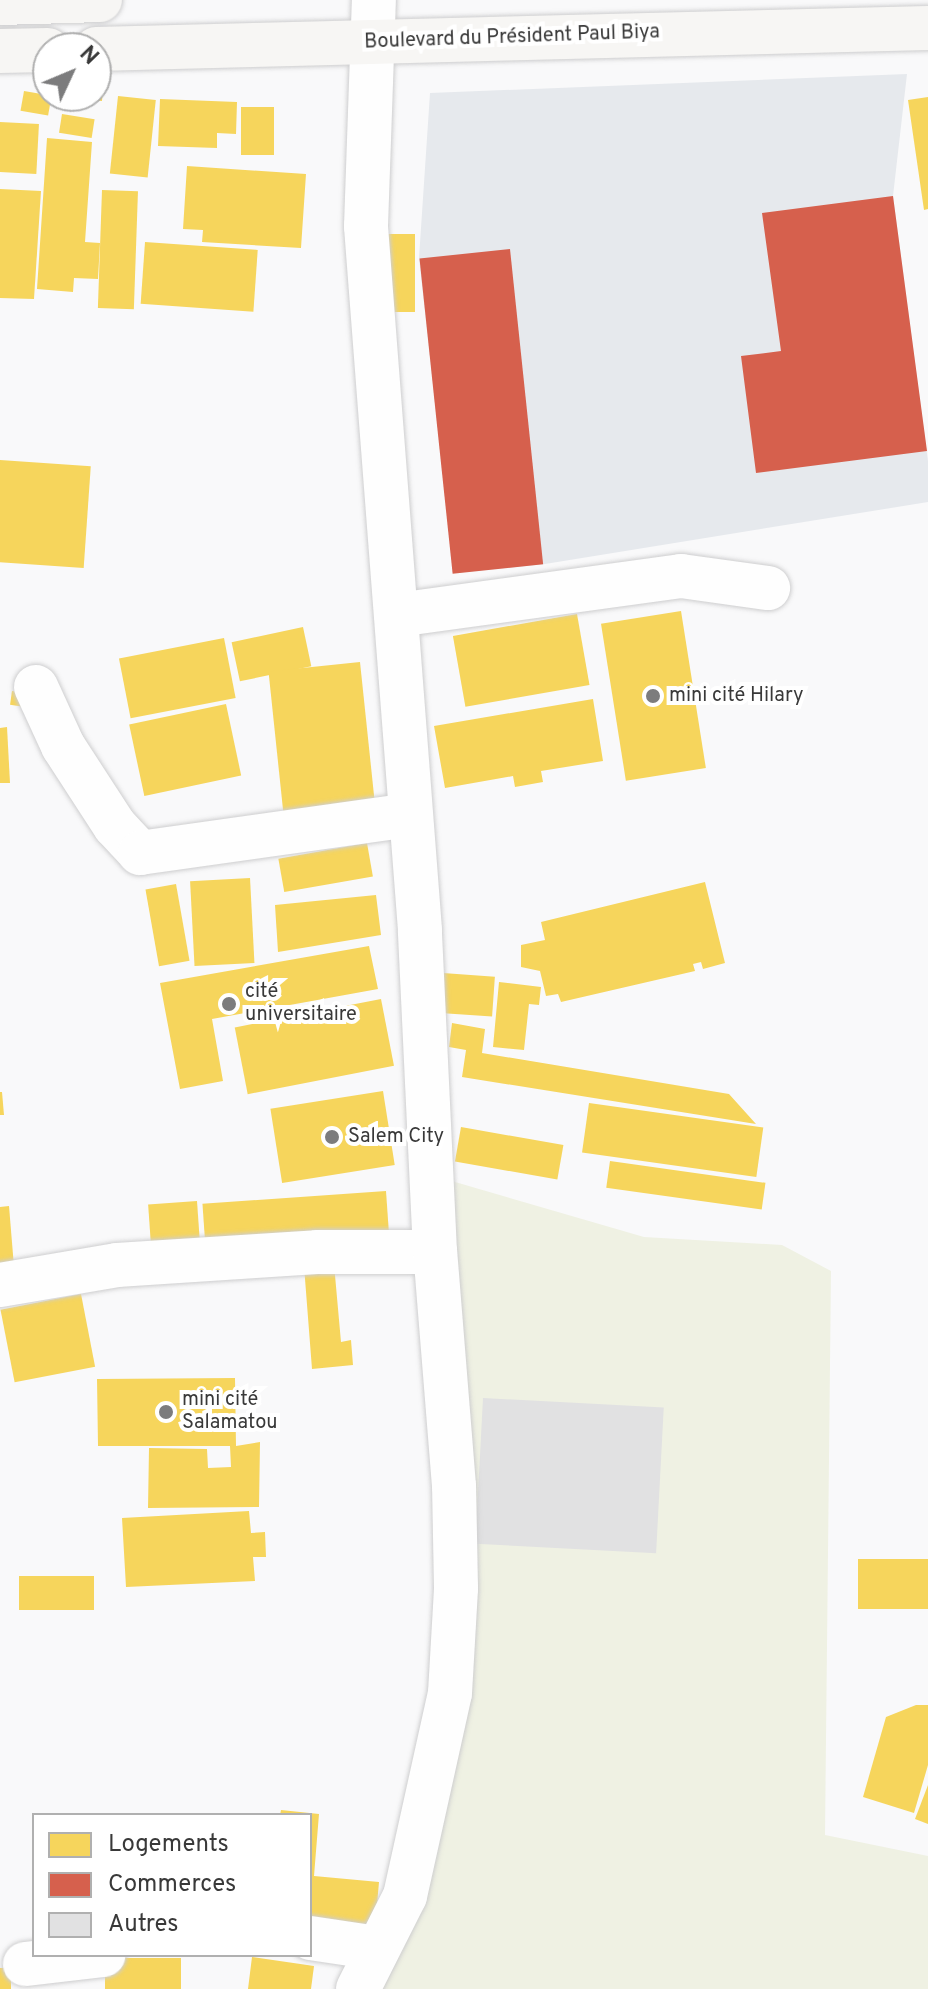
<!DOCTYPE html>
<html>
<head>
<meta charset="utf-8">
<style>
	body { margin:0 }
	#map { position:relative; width:928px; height:1989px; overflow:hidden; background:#f9f9fa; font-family:Overpass,sans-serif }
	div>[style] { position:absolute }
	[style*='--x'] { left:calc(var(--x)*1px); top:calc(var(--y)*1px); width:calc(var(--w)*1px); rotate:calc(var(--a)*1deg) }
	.built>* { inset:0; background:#e6e9ed }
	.green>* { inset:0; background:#eff1e3 }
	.homes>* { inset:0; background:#f6d55c; transform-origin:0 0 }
	.shops>* { inset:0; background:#d6604d; transform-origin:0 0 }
	.building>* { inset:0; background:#e1e1e2; transform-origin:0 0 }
	.roads { filter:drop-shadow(0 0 2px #cececf) drop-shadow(0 0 2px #cececf) }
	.street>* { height:44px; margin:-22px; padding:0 22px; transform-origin:22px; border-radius:22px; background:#fefefe }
	.secondary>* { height:44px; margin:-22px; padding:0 22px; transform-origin:22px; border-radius:22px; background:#f7f6f4 }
	.dots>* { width:22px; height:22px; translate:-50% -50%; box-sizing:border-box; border:4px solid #fff; border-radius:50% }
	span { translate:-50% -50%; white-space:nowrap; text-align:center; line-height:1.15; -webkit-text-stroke:8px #fff; paint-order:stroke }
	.street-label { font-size:20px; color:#393939 }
	.poi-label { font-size:20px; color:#393939 }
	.left { translate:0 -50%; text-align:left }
	.legend { position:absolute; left:32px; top:1813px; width:280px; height:144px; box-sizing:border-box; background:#fff; border:2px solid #b0b0b0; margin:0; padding:10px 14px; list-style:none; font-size:24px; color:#393939 }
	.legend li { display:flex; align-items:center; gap:16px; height:40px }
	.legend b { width:40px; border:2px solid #b0b0b0 }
	.north { position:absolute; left:32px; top:32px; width:80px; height:80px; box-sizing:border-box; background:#fff; border:2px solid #b0b0b0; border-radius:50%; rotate:46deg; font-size:22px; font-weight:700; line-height:32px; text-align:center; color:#393939 }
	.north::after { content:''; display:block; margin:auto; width:28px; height:36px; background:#7c7c7d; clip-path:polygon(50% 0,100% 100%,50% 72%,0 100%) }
</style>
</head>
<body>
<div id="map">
	<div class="built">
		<div style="clip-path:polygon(907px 74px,893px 196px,928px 461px,928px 502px,545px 564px,454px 573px,419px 258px,430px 93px)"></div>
	</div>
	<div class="green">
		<div style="clip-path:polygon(431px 1175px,644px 1237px,782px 1245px,831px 1271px,825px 1835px,928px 1856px,928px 1989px,362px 1989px,450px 1693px)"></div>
	</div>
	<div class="homes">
		<div style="clip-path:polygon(96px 85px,103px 86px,102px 101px,68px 98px,96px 96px)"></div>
		<div style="left:24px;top:91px;width:28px;height:20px;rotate:10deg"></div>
		<div style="left:118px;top:96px;width:38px;height:78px;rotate:6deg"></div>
		<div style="clip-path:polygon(928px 97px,928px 209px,924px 210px,908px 100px)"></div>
		<div style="clip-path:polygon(160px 99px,237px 102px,236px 134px,217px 133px,217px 148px,158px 146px)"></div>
		<div style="left:241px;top:107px;width:33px;height:48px"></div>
		<div style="left:62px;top:114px;width:33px;height:19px;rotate:9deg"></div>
		<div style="left:0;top:122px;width:39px;height:50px;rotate:3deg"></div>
		<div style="clip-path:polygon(47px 138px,92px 142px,85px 242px,100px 243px,98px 279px,74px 278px,73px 292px,37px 289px)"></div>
		<div style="clip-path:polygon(187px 166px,306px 174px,301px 248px,202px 242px,203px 230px,183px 229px)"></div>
		<div style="clip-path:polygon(0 189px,41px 191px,34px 299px,0 298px)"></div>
		<div style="left:102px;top:190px;width:36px;height:118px;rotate:2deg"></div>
		<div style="left:379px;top:234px;width:36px;height:78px"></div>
		<div style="left:145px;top:242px;width:113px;height:62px;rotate:4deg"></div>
		<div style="left:0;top:460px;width:91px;height:102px;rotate:4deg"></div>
		<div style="left:681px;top:611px;width:159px;height:81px;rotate:81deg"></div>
		<div style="left:577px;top:614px;width:72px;height:126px;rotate:80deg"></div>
		<div style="left:303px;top:627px;width:40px;height:73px;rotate:78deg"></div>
		<div style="left:224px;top:638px;width:61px;height:107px;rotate:79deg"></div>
		<div style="left:360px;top:662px;width:142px;height:92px;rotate:84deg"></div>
		<div style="left:12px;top:691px;width:15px;height:14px;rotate:8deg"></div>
		<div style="clip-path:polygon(593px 699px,603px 761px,541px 771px,543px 782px,515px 787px,513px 776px,445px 788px,434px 726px)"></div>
		<div style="left:226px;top:704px;width:73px;height:99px;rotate:78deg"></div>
		<div style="clip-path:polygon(7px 727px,10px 783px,0 783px,0 728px)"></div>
		<div style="left:367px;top:843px;width:34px;height:90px;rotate:80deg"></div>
		<div style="left:250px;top:878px;width:85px;height:60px;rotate:87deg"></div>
		<div style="clip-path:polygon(705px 882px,725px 963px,703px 969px,701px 962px,693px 964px,695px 971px,561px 1002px,558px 994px,546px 996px,540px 971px,521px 967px,521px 945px,545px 940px,541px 922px)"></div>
		<div style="left:176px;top:884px;width:78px;height:31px;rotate:80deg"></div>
		<div style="clip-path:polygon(376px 895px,381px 935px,278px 952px,275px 905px)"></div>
		<div style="clip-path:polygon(369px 946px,378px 989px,212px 1019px,223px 1081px,180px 1089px,160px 983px)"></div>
		<div style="left:443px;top:973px;width:52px;height:40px;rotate:4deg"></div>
		<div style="clip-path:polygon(499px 982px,541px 987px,539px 1005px,529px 1004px,524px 1050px,493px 1047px)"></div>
		<div style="left:381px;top:999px;width:68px;height:149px;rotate:79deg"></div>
		<div style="clip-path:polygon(452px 1023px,485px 1029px,482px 1053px,729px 1094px,756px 1124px,462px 1077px,466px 1050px,449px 1047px)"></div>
		<div style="left:383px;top:1091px;width:75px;height:114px;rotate:81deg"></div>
		<div style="clip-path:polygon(0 1092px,2px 1092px,4px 1115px,0 1115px)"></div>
		<div style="left:589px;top:1103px;width:176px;height:50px;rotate:8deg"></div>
		<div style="left:461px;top:1127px;width:104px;height:35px;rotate:10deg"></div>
		<div style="left:610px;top:1161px;width:157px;height:27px;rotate:8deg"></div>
		<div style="left:386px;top:1191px;width:41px;height:184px;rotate:86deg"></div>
		<div style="left:197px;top:1201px;width:39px;height:49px;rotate:86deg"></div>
		<div style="clip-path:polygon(9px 1206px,15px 1279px,0 1279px,0 1207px)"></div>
		<div style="clip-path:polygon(334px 1264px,341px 1342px,351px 1340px,353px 1365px,312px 1369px,304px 1266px)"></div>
		<div style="left:81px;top:1294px;width:74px;height:82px;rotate:79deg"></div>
		<div style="clip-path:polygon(235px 1378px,236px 1446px,260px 1442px,259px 1507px,148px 1508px,149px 1448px,207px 1449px,208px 1468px,231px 1467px,230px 1446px,98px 1446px,97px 1379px)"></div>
		<div style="clip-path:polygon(249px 1511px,251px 1533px,265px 1532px,266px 1557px,253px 1557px,255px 1581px,126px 1587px,122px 1518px)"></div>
		<div style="left:928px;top:1559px;width:50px;height:70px;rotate:90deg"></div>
		<div style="left:19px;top:1576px;width:75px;height:34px"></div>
		<div style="clip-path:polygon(916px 1705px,928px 1705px,928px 1765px,914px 1813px,863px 1797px,886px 1717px)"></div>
		<div style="clip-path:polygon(928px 1785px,928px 1824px,915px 1819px)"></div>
		<div style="clip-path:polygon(281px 1810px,319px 1814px,314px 1876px,379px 1882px,375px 1929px,310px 1922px,310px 1815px,280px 1815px)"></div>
		<div style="clip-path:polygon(252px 1957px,314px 1966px,311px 1989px,248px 1989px)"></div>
		<div style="left:181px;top:1958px;width:31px;height:76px;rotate:90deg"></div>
		<div style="left:0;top:1968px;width:11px;height:21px"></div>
	</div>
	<div class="shops">
		<div style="clip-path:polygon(893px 196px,927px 451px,756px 473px,741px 356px,781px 351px,762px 213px)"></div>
		<div style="left:510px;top:249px;width:317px;height:91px;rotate:84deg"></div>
	</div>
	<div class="building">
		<div style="left:483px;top:1398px;width:181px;height:146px;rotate:3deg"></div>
	</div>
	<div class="roads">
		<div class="street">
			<div style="--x:397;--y:615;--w:287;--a:-7.8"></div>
			<div style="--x:681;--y:576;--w:88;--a:7.9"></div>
			<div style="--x:36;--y:687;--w:65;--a:65.4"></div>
			<div style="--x:63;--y:746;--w:95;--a:57"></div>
			<div style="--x:115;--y:826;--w:37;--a:47"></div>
			<div style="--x:140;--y:853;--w:272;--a:-8"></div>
			<div style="--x:0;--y:1285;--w:119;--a:-9.7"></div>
			<div style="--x:117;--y:1265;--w:200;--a:-3.7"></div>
			<div style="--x:317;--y:1252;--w:118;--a:0"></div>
			<div style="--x:310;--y:1938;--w:68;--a:8.5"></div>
			<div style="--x:25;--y:1964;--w:79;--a:-6.6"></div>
			<div style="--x:358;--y:1989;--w:104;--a:-63.2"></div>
			<div style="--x:405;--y:1896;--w:208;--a:-77.5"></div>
			<div style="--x:450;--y:1693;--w:105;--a:-86.7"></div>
			<div style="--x:456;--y:1588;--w:102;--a:-91.1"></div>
			<div style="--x:454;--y:1486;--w:235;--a:-94.6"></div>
			<div style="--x:435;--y:1252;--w:322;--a:-92.7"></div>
			<div style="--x:420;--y:930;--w:706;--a:-94.39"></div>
			<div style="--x:366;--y:226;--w:226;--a:-88"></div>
		</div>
		<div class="secondary">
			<div style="--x:0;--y:3;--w:100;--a:-1.7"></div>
			<div style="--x:96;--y:49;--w:832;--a:-1.45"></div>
			<div style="--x:0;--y:51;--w:48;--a:-1.2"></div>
		</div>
	</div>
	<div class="dots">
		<div style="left:653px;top:696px;background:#7c7c7d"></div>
		<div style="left:229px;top:1004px;background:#7c7c7d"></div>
		<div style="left:332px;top:1137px;background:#7c7c7d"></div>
		<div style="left:166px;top:1412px;background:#7c7c7d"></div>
	</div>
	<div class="street-label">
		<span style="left:512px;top:38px;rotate:-2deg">Boulevard du Président Paul Biya</span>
	</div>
	<div class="poi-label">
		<span class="left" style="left:669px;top:696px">mini cité Hilary</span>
		<span class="left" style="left:245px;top:1004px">cité<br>universitaire</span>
		<span class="left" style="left:348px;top:1137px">Salem City</span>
		<span class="left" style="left:182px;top:1412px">mini cité<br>Salamatou</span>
	</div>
	<ul class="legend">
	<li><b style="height:22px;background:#f6d55c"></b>Logements</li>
	<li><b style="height:22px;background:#d6604d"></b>Commerces</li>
	<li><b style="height:22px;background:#e1e1e2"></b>Autres</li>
	</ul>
	<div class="north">N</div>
</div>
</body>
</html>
